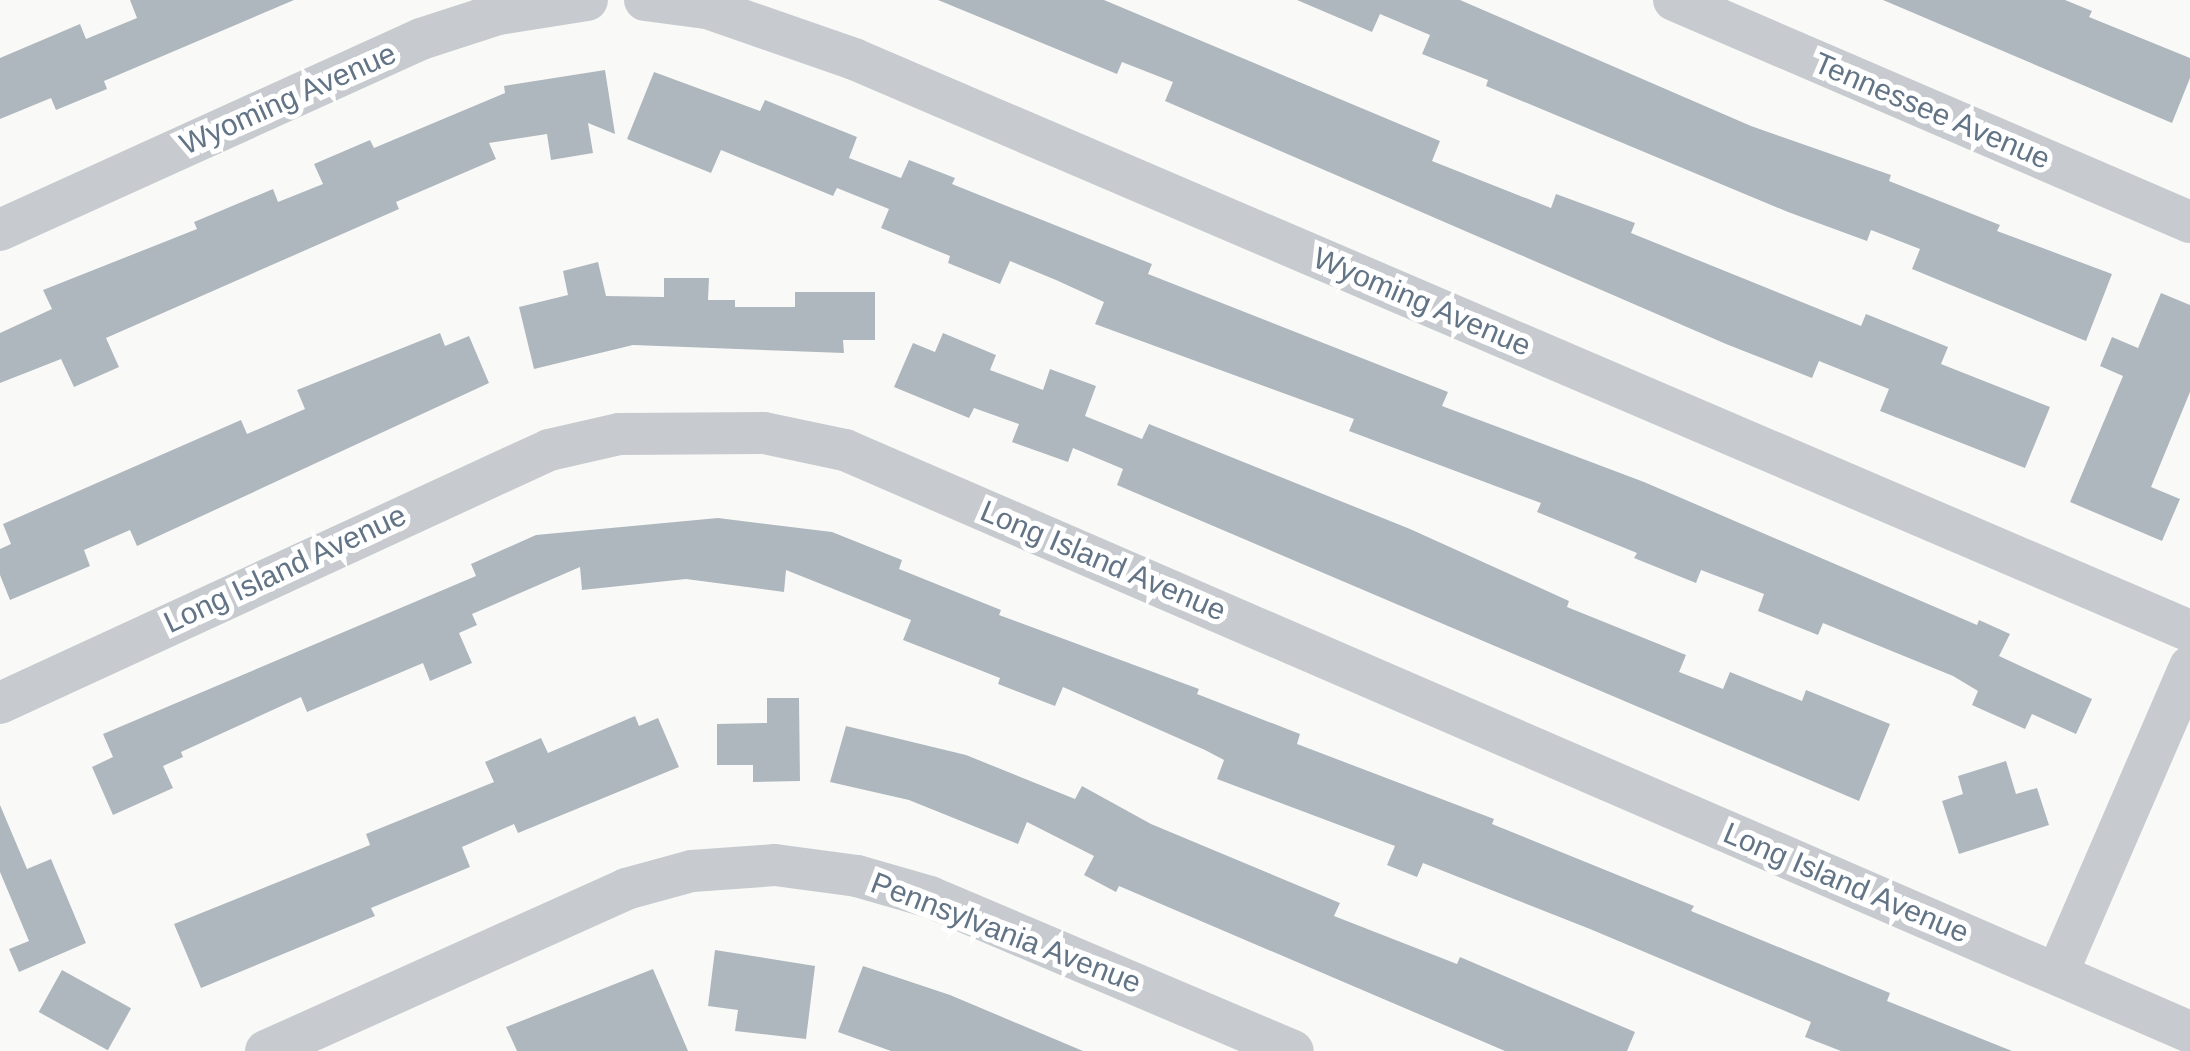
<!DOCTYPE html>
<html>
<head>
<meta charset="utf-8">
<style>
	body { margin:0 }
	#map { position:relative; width:2190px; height:1051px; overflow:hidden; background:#f9faf7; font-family:Helvetica,sans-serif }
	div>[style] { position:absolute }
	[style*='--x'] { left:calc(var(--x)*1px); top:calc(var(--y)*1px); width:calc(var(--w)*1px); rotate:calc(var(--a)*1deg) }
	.building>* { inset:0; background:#afb7be; transform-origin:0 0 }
	.minor>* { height:42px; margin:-21px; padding:0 21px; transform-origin:21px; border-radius:21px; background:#c7cbcf }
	span { translate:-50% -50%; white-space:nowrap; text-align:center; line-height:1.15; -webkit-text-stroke:10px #fff; paint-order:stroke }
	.street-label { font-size:30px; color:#627485 }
</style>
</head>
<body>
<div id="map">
	<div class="building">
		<div style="clip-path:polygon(130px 0,294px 0,104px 81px,107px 89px,56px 110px,51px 98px,0 119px,0 58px,80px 24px,86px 39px,137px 18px)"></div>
		<div style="clip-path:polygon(938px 0,1104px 0,1440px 141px,1432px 161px,1551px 208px,1556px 194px,1635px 223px,1631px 233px,1861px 326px,1866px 314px,1948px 347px,1941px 364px,2050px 407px,2025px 468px,1880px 411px,1889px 389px,1819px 361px,1812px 378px,1726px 344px,1165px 101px,1173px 82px,1122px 62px,1117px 74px)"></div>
		<div style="clip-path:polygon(1297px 0,1460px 0,1751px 126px,1891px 175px,1889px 181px,2000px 225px,1997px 231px,2112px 274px,2086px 341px,1912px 269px,1920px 249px,1871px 230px,1867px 241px,1788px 212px,1486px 86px,1488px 80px,1422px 54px,1430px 35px,1380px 14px,1372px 32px)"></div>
		<div style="clip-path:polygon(1883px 0,2065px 0,2092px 11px,2089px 17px,2190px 58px,2190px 78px,2172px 123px)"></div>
		<div style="clip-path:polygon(605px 70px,615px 134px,588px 123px,593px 153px,551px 160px,547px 134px,489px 143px,496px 159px,396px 202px,399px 209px,106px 338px,119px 367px,74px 387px,61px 359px,0 383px,0 333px,52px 309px,43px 290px,197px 229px,194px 222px,273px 189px,278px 202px,323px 184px,314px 164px,370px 140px,374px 148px,505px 93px,504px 86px)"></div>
		<div style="clip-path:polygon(654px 72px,760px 111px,765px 100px,857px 137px,849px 158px,901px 178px,909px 160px,955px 178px,952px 184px,1152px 264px,1148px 274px,1448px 392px,1442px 406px,1644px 482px,1977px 625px,1979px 620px,2010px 634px,1999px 656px,2092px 699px,2076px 734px,2032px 714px,2025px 729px,1972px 705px,1978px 691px,1953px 676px,1823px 623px,1818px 635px,1758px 611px,1764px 594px,1701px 570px,1696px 583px,1634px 558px,1637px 553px,1537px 512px,1541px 503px,1349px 431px,1354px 419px,1095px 324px,1104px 302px,1056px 280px,1010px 261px,1000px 284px,948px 263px,950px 256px,881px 228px,889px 209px,837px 188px,833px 196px,721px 150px,711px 173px,627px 139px)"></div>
		<div style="clip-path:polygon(598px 262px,606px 296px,664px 297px,664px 278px,709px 278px,708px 300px,735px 300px,735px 307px,795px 307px,795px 292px,875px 292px,875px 340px,843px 340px,844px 353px,633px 345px,534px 369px,519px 307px,568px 295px,563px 271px)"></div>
		<div style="clip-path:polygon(2161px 293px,2190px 305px,2190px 392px,2151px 487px,2180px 499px,2162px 541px,2070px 502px,2123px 376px,2100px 366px,2112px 337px,2138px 348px)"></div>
		<div style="clip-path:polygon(440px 333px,445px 346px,469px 336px,489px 383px,137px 546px,130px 530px,84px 550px,90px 566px,10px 600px,0 575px,0 549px,11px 544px,3px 524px,241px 420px,247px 434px,305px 409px,297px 390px)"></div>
		<div style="clip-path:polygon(943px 333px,996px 355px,990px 370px,1043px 390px,1050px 369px,1096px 386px,1085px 416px,1142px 439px,1149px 424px,1410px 529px,1569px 601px,1567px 607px,1686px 655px,1679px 672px,1723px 689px,1730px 672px,1802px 701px,1806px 690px,1890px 724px,1859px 801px,1117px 485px,1123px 469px,1073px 448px,1068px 462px,1012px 442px,1019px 424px,974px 408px,969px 418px,894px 387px,913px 343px,935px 352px)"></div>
		<div style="clip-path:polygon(718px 518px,832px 532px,902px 560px,899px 569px,1001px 610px,999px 615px,1199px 689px,1197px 694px,1300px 734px,1297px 744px,1494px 819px,1492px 824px,1694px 906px,1691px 911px,1890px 993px,1887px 1001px,2012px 1051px,1841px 1051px,1805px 1037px,1811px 1022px,1590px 929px,1423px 863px,1417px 877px,1387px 865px,1395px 846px,1217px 779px,1224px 760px,1205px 750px,1063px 687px,1055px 706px,998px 684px,1000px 678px,903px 640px,911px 620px,786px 570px,784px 592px,686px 579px,582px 590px,580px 567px,472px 614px,477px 625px,459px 633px,472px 663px,430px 681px,423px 663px,307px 712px,301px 697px,181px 752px,183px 757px,163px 766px,173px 788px,113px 815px,92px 767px,113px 757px,103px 734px,476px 576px,471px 564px,536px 535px)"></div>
		<div style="clip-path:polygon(767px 698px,799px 698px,800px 781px,753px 782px,753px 765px,717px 765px,717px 724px,767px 723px)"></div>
		<div style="clip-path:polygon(635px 716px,639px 726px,658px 718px,679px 767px,518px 833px,514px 824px,462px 847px,470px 867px,371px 908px,375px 916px,201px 988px,174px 924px,370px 845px,366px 834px,494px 782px,485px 762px,541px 738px,548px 753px)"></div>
		<div style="clip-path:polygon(846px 726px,966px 755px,1075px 799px,1082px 786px,1151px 824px,1340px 903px,1334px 916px,1457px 964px,1460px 957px,1635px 1032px,1627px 1051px,1505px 1051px,1119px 886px,1116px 892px,1084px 875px,1094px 856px,1027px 822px,1018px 844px,909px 800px,830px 782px)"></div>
		<div style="clip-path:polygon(2006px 761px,2016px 794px,2037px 788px,2049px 825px,1959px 854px,1942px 801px,1963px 794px,1958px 776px)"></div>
		<div style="clip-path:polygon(0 805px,27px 869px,51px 859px,86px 943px,19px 972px,9px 949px,29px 941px,0 872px)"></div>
		<div style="clip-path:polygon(715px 950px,815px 966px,806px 1039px,735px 1031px,738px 1010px,708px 1006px)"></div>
		<div style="clip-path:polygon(863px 966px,950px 995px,1083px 1051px,891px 1051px,838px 1032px)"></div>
		<div style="clip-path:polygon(653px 969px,688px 1051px,517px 1051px,506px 1027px)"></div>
		<div style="left:62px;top:970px;width:79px;height:48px;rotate:29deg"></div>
	</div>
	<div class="minor">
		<div style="--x:645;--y:0;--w:63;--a:7.4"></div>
		<div style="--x:707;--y:8;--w:156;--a:19.1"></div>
		<div style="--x:854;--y:59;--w:1453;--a:23.18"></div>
		<div style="--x:1674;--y:0;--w:562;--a:23.28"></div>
		<div style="--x:0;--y:230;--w:462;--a:-24.4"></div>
		<div style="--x:421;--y:39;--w:81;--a:-18"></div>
		<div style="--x:498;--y:14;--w:90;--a:-8.9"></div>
		<div style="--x:0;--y:703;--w:604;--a:-24.74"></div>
		<div style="--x:549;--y:450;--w:72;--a:-12.9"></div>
		<div style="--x:619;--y:434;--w:145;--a:-0.4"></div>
		<div style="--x:764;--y:433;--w:83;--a:11.9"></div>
		<div style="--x:845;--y:450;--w:1466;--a:23.4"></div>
		<div style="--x:2057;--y:974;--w:335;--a:-66.6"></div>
		<div style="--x:266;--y:1051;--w:395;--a:-24.2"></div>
		<div style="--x:626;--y:889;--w:68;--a:-15.3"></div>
		<div style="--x:692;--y:871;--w:83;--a:-4.1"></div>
		<div style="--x:775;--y:865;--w:83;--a:7.6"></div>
		<div style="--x:857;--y:876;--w:76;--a:16"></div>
		<div style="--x:930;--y:897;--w:394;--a:23"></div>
	</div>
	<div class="street-label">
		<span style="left:288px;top:99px;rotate:-24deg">Wyoming Avenue</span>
		<span style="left:1932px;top:111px;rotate:23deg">Tennessee Avenue</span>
		<span style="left:1422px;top:302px;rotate:23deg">Wyoming Avenue</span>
		<span style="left:1103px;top:561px;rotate:23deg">Long Island Avenue</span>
		<span style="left:285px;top:569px;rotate:-25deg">Long Island Avenue</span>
		<span style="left:1846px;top:883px;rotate:23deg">Long Island Avenue</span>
		<span style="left:1006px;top:933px;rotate:21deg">Pennsylvania Avenue</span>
	</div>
</div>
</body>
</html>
